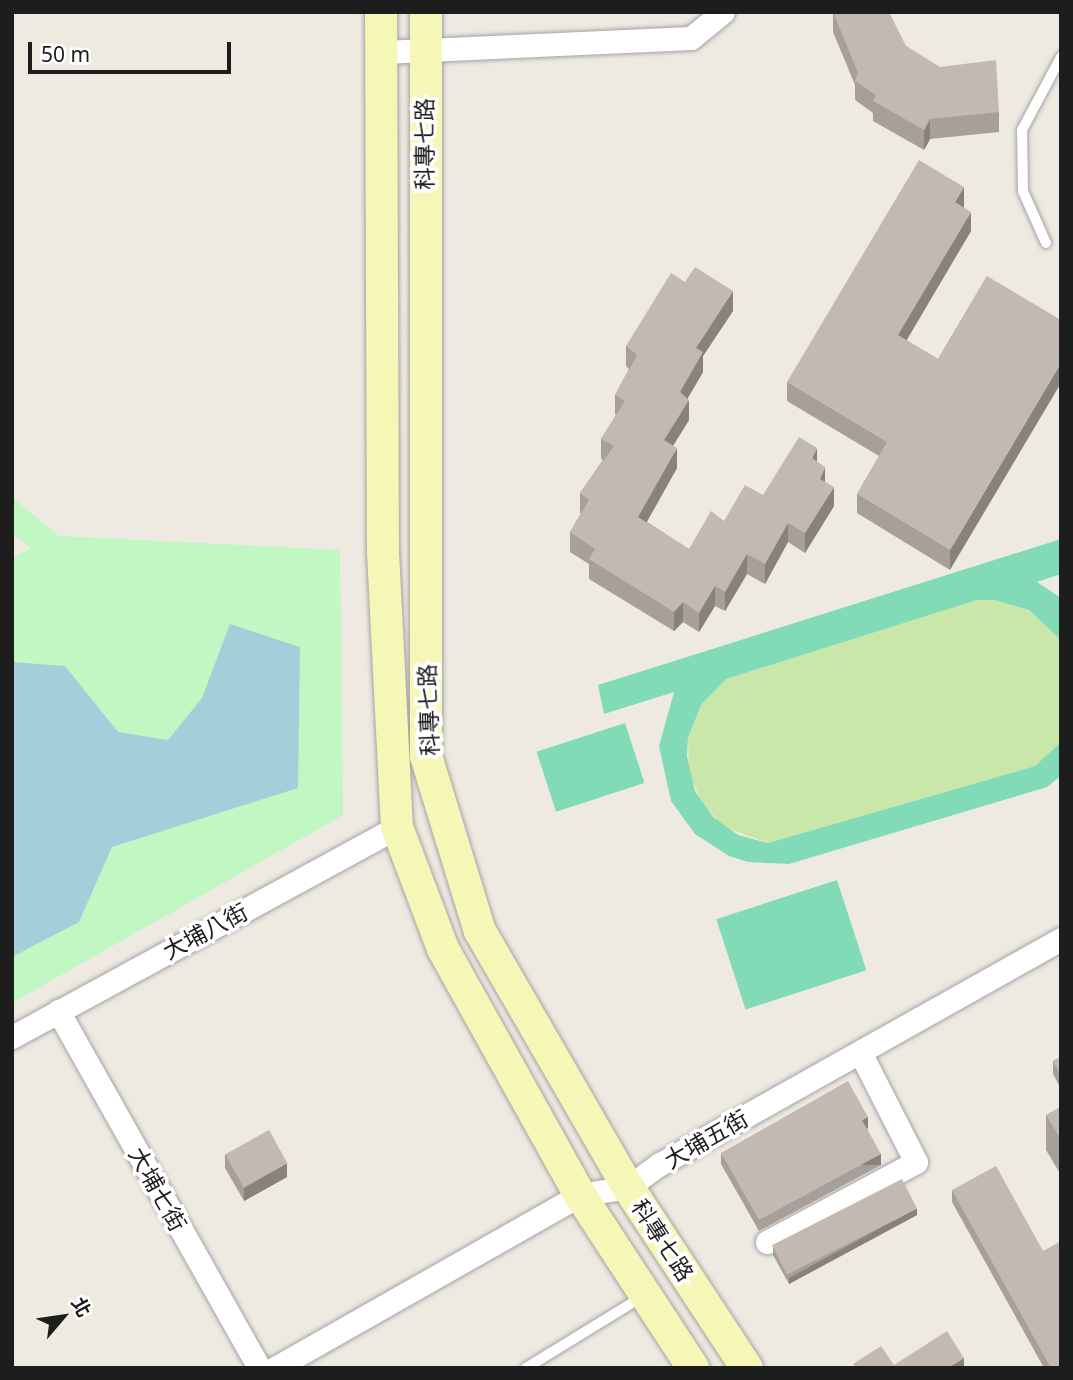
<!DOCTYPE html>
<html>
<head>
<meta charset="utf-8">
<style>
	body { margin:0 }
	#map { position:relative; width:1073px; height:1380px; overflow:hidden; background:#eeeae2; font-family:"Noto Sans","Noto Sans TC",sans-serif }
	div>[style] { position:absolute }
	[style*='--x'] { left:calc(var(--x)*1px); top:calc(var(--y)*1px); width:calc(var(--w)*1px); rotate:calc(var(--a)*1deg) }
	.grass>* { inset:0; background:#c9e7a9 }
	.park>* { inset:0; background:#c0f7c3 }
	.pitch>* { inset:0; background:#82dbb7; transform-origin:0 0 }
	.water>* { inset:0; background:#a4cfda }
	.roads { filter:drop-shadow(0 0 2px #a4a4a4) drop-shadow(0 0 2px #a4a4a4) }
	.lane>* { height:10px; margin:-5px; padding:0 5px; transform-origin:5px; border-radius:5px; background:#fff }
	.street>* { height:23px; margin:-11.5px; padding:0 11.5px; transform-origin:11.5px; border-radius:11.5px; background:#fff }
	.secondary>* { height:32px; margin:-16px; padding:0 16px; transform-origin:16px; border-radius:16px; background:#f5f7b7 }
	.wall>* { inset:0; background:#a79f99 }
	.shaded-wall>* { inset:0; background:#88827d; transform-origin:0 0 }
	.building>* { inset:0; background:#c2b9b2; transform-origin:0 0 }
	span { translate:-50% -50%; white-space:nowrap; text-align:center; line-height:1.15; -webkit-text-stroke:7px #fff; paint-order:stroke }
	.street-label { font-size:23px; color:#1d1d1d }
	.frame { position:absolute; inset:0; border:14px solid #1d1d1d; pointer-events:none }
	.north { position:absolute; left:28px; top:1282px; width:70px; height:70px; -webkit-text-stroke:5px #fff; paint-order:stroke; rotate:61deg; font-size:19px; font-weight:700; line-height:28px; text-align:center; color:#1d1d1d }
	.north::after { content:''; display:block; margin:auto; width:24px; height:32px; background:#1d1d1d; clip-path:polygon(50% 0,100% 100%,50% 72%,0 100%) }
	.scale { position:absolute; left:28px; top:42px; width:203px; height:32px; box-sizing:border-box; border:4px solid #1d1d1d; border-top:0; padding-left:9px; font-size:21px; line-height:24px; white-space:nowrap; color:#1d1d1d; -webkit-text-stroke:5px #fff; paint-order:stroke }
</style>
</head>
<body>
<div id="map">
	<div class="grass">
		<div style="clip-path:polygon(977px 600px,995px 600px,1029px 610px,1061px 640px,1061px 742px,1035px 766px,768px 843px,724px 827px,703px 804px,689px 774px,688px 738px,701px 705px,726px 679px)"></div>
	</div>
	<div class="park">
		<div style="clip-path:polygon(12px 497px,59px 536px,340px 550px,343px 815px,12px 1003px,12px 558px,31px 548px,12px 533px)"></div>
	</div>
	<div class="pitch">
		<div style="clip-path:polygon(1061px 539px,1061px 574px,1037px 582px,1061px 598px,1061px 640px,1029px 610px,995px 600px,977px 600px,726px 679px,701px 705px,688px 738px,687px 756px,695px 791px,713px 817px,738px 835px,768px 843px,1035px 766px,1061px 742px,1061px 776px,1047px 787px,789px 864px,748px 862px,729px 856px,695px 834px,671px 801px,659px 746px,674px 692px,604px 714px,598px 685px)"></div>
		<div style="left:625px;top:723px;width:63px;height:93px;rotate:72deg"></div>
		<div style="left:837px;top:880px;width:95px;height:127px;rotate:72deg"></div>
	</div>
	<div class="water">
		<div style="clip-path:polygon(230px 624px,300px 647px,298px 788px,112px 847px,79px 922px,12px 957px,12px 662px,65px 666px,118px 732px,168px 740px,202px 698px)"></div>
	</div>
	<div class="roads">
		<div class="lane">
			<div style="--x:1046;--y:243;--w:57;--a:-113.9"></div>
			<div style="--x:1023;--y:191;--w:61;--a:-90.9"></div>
			<div style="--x:1022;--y:130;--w:83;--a:-61.9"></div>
			<div style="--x:526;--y:1368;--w:136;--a:-31.5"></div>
		</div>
		<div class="street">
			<div style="--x:383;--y:52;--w:308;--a:-2.6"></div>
			<div style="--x:691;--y:38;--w:41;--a:-39.1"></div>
			<div style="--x:58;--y:1011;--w:410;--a:60.6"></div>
			<div style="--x:12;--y:1037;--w:439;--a:-28.6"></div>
			<div style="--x:767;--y:1242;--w:169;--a:-28.2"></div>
			<div style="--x:916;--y:1162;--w:123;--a:-117"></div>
			<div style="--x:275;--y:1368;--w:351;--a:-29.6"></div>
			<div style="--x:580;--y:1195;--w:49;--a:-9.5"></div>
			<div style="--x:628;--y:1187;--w:39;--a:-36"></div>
			<div style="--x:660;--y:1164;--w:460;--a:-29.3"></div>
		</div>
		<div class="secondary">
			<div style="--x:381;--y:12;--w:540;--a:89.79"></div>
			<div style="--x:383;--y:552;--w:275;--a:87.1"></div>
			<div style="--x:397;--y:827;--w:130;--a:69.3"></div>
			<div style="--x:443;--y:949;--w:282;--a:60.9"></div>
			<div style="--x:580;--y:1195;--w:207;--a:56.8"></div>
			<div style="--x:426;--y:12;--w:744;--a:90"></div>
			<div style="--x:426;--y:756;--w:183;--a:72.9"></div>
			<div style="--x:480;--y:931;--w:296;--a:60"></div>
			<div style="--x:628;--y:1187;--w:217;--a:56.7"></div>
		</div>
	</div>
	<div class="wall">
		<div style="clip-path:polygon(833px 12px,906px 46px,999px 112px,999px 132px,930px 139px,924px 150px,873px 121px,873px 113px,855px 100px,855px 85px,833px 32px)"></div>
		<div style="clip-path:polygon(964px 207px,971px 231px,906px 340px,938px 359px,987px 276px,950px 570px,857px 513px,857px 494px,879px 456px,787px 401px,787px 382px)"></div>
		<div style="clip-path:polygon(685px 282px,733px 311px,703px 356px,703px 372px,688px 398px,689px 420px,673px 446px,677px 468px,647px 522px,689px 549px,724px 521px,763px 495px,817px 462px,834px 506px,805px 553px,788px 542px,765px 584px,747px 574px,725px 611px,715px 606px,699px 632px,683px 622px,674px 631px,589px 579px,589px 564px,570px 552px,570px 532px,581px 513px,580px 513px,580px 493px,603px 460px,601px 459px,601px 439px,616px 415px,615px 414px,615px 395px,629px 369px,626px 366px,626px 346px)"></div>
		<div style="clip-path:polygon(1061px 1057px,1061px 1089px,1053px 1074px,1053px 1061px)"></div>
		<div style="clip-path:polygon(1061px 1107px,1061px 1175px,1046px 1150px,1046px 1115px)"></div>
		<div style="clip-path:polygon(867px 1128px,881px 1165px,759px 1231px,721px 1164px,721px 1153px,868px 1128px)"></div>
		<div style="clip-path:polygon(225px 1154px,287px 1177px,244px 1201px,225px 1168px)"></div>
		<div style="clip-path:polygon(952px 1190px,1043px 1251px,1061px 1368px,1044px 1368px,952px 1202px)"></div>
		<div style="clip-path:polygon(917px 1215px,789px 1284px,773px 1255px,773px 1248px)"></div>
	</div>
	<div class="shaded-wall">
		<div style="clip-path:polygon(930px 119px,930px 139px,924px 150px,924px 130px)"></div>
		<div style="clip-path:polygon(964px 187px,964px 207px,955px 222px,955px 202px)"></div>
		<div style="clip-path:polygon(971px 212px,971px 231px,898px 355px,898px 335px)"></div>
		<div style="clip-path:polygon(733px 291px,733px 311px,703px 356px,703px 372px,680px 411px,680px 392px,696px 348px)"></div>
		<div style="clip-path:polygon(1061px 363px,1061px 383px,950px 570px,950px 550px)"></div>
		<div style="clip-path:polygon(689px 400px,689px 420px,664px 460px,664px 440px)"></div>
		<div style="clip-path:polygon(677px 448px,677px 468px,638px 537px,638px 517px)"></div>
		<div style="clip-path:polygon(817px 448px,817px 468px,812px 458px)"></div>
		<div style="clip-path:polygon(825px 467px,825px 487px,820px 479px)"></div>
		<div style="clip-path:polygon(834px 487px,834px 506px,805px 553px,805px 533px)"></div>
		<div style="clip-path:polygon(788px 523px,788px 542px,765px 584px,765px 564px)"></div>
		<div style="clip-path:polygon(747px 554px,747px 574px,725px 611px,725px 592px)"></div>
		<div style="clip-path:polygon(715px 586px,715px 606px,699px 632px,699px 613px)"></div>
		<div style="clip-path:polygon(683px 602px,683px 622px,674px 631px,674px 612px)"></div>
		<div style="clip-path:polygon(868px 1117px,868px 1128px,862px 1131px,862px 1120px)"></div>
		<div style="left:881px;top:1154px;width:11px;height:139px;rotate:90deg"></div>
		<div style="clip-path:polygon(287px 1163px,287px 1177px,244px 1201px,244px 1188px)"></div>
		<div style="clip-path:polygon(917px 1208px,917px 1215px,789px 1284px,789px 1278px)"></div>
		<div style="clip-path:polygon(964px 1358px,964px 1368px,948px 1368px)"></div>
	</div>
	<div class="building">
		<div style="clip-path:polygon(833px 12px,889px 12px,906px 46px,940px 67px,996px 60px,999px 112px,930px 119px,924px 130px,873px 101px,876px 95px,855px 81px,858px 73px)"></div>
		<div style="clip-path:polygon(919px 160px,964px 187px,955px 202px,971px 212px,898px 335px,938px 359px,987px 276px,1061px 320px,1061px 363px,950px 550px,857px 494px,887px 442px,787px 382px)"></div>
		<div style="clip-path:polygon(695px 267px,733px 291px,696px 348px,703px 352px,680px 392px,689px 400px,664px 440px,677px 448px,638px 517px,689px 549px,711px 511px,724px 521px,745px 485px,763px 495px,799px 437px,817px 448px,812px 458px,825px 467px,820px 479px,834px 487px,805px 533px,788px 523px,765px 564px,747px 554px,725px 592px,715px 586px,699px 613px,683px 602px,674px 612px,589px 559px,595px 549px,570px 532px,589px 500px,580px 493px,614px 446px,601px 439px,625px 401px,615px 395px,637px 355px,626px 346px,671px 273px,685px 282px)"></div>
		<div style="clip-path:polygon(1061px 1057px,1061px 1076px,1053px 1061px)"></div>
		<div style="clip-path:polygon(848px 1081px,868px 1117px,862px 1120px,881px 1154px,759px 1220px,721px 1153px)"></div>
		<div style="clip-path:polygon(1061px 1107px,1061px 1140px,1046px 1115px)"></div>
		<div style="left:269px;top:1130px;width:38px;height:50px;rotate:61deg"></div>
		<div style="clip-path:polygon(996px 1166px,1043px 1251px,1061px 1241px,1061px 1368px,1051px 1368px,952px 1190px)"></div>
		<div style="left:902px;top:1179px;width:33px;height:146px;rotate:63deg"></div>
		<div style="clip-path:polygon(947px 1331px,964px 1358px,948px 1368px,856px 1368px,853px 1364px,881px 1346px,894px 1365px)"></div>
	</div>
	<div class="street-label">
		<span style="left:424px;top:144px;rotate:-90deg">科專七路</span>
		<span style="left:428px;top:710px;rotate:-92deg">科專七路</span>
		<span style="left:205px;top:931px;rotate:-28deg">大埔八街</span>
		<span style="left:706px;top:1139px;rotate:-30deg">大埔五街</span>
		<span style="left:158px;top:1189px;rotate:61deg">大埔七街</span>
		<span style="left:663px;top:1240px;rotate:57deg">科專七路</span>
	</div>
	<div class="frame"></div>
	<div class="north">北</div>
	<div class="scale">50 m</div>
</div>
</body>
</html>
